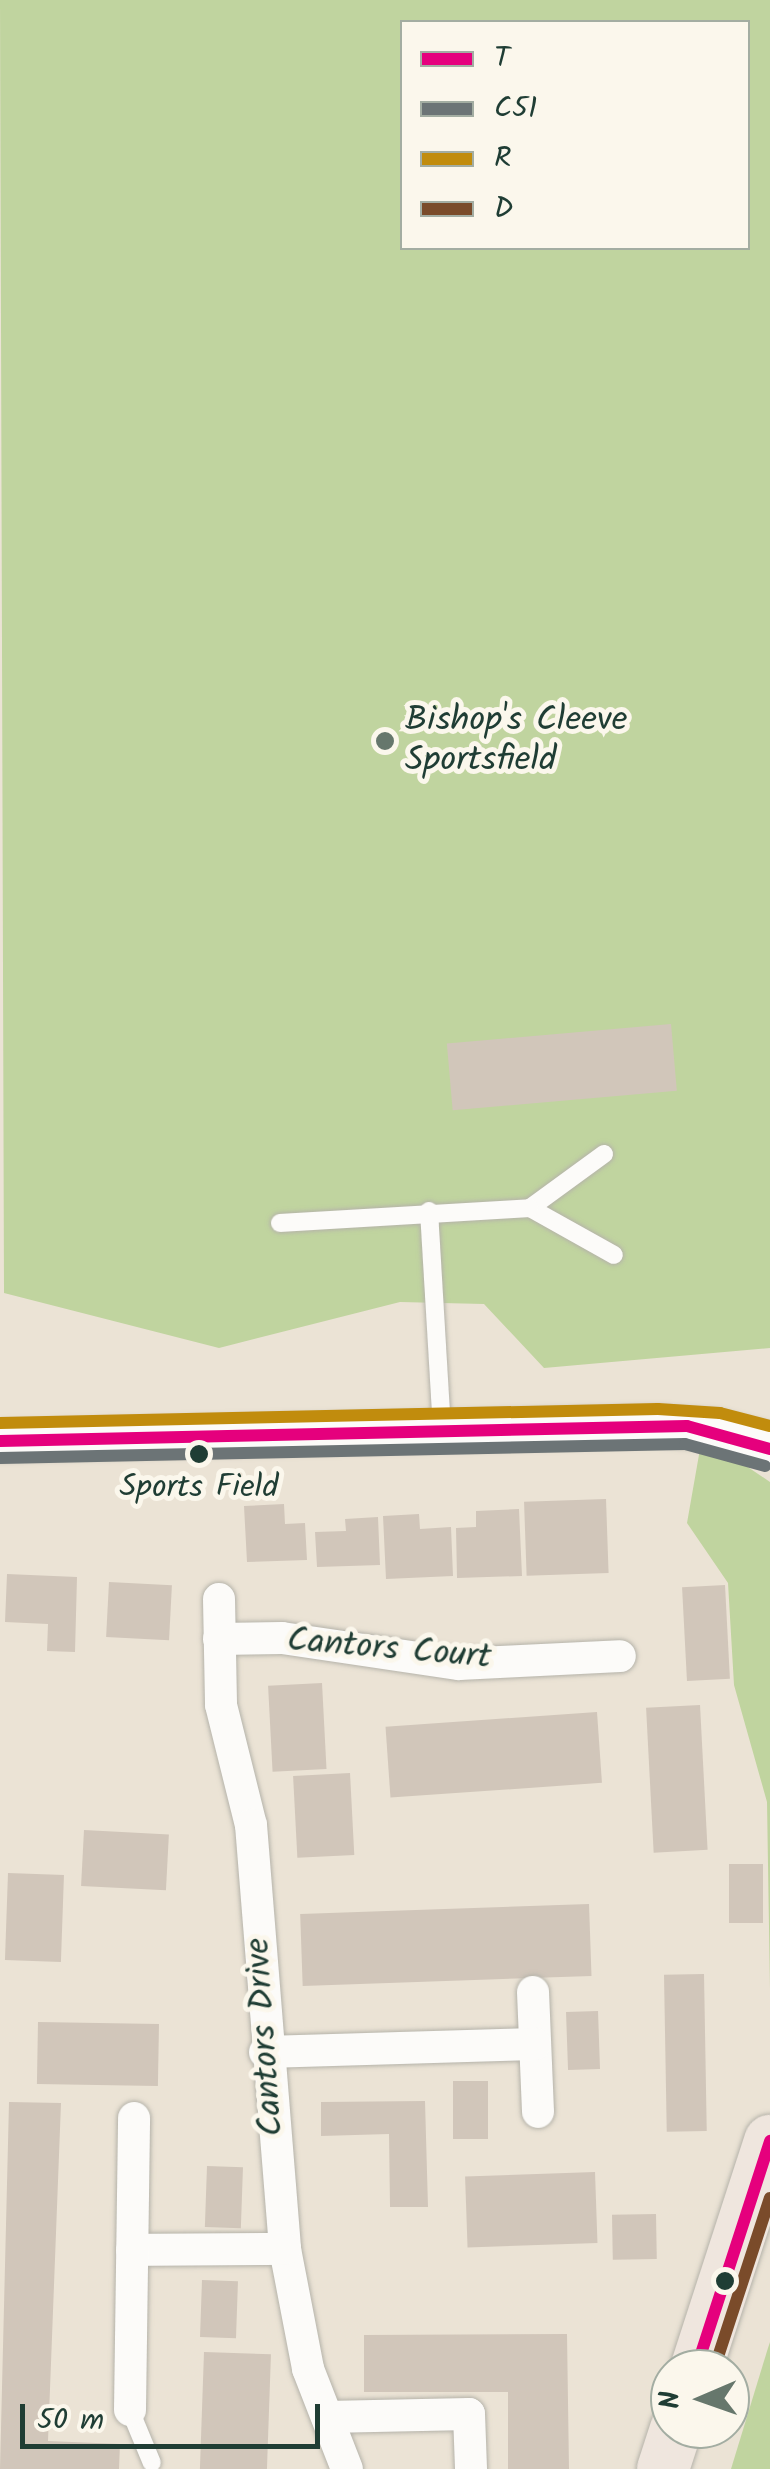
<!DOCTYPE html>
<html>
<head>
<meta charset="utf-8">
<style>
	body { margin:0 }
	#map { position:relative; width:770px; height:2469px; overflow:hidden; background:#ebe3d5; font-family:Kalam,sans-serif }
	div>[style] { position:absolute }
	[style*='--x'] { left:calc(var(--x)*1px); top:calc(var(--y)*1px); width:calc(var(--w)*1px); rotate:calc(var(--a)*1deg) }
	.green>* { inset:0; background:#c0d49f }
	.building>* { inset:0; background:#d1c6ba; transform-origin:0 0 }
	.roads { filter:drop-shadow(0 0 2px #b5b3aa) drop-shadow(0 0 2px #b5b3aa) }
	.service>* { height:18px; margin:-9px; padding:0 9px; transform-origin:9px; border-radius:9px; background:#fcfbf9 }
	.minor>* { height:32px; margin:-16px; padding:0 16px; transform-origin:16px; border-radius:16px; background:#fcfbf9 }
	.tertiary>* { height:40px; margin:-20px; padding:0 20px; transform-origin:20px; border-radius:20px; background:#fcfbf9 }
	.primary>* { height:52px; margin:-26px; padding:0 26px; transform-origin:26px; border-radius:26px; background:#efe6de }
	.bus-1>* { height:12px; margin:-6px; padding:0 6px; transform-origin:6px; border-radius:6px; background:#e5007d }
	.bus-2>* { height:12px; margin:-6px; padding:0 6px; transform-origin:6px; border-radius:6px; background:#6c7476 }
	.bus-3>* { height:12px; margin:-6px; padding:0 6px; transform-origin:6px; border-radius:6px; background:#c18c0d }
	.bus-4>* { height:12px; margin:-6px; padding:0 6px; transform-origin:6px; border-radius:6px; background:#7a4b2a }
	.dots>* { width:28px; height:28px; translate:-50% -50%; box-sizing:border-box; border:5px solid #fbf7ec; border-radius:50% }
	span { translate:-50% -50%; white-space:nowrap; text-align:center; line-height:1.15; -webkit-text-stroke:10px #fbf7ec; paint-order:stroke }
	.bus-label { font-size:32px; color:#1f3d34 }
	.poi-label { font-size:35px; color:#1f3d34 }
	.left { translate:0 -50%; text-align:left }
	.street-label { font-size:35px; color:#1f3d34 }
	.legend { position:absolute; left:400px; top:20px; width:350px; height:230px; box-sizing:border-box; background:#fbf7ec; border:2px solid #a3ada2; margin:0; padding:12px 18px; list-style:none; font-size:30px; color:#1f3d34 }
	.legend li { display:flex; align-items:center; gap:20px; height:50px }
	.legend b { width:50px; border:2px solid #a3ada2 }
	.north { position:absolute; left:650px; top:2349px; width:100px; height:100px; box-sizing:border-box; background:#fbf7ec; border:2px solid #a3ada2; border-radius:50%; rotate:268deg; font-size:28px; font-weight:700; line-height:40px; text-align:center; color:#1f3d34 }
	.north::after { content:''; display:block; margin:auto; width:35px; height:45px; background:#66776c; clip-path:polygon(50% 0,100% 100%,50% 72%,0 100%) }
	.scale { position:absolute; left:20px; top:2404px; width:300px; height:45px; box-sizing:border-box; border:5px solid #1f3d34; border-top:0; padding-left:12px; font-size:30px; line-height:35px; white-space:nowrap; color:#1f3d34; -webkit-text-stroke:8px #fbf7ec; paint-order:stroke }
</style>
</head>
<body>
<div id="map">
	<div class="green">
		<div style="clip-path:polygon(evenodd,0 0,770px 0,770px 1348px,544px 1368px,484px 1304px,400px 1302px,219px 1348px,4px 1293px,0 0,402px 22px,748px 22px,748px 248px,402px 248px,402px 22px)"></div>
		<div style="clip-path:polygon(700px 1449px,730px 1455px,770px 1482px,770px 1990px,767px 1802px,734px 1685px,728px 1583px,687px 1523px)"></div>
		<div style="clip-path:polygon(770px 2342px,770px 2469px,731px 2469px,768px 2348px)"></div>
	</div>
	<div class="building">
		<div style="left:671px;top:1024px;width:67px;height:225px;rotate:85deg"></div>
		<div style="left:606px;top:1499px;width:74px;height:82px;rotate:88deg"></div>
		<div style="clip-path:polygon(284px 1504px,285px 1524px,305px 1523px,307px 1560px,247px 1562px,244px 1506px)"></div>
		<div style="clip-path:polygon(519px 1509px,522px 1576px,457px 1578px,456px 1528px,476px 1527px,476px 1511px)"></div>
		<div style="clip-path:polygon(419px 1514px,420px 1529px,451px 1527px,453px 1576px,386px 1579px,383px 1516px)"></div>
		<div style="clip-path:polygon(378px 1517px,380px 1565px,317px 1567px,315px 1532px,346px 1531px,345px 1519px)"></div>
		<div style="clip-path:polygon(7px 1574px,77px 1577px,75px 1652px,47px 1651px,48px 1624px,5px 1622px)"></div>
		<div style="left:109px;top:1582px;width:63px;height:55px;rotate:3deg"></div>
		<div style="left:725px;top:1585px;width:94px;height:43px;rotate:87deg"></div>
		<div style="left:322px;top:1683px;width:86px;height:54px;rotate:87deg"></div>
		<div style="left:700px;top:1705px;width:145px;height:54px;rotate:87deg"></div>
		<div style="left:597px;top:1712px;width:71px;height:212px;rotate:86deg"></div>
		<div style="left:350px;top:1773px;width:82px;height:57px;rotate:87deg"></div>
		<div style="left:84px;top:1830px;width:85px;height:56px;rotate:3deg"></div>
		<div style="left:729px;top:1864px;width:34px;height:59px"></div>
		<div style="left:8px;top:1873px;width:56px;height:87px;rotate:2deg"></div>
		<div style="left:589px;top:1904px;width:72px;height:289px;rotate:88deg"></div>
		<div style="left:704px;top:1974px;width:157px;height:40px;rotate:89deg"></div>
		<div style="left:598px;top:2011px;width:58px;height:32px;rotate:88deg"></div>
		<div style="left:38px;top:2022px;width:121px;height:62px;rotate:1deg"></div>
		<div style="left:453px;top:2081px;width:35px;height:58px"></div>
		<div style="clip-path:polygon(425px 2101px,428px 2207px,390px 2207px,389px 2134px,321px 2136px,321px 2102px)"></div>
		<div style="clip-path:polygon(9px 2102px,61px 2103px,48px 2441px,120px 2444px,119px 2469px,0 2469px)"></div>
		<div style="left:207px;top:2166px;width:36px;height:61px;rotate:2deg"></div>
		<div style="left:595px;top:2172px;width:71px;height:130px;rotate:88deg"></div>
		<div style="left:656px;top:2214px;width:45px;height:44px;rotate:89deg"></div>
		<div style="left:202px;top:2280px;width:36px;height:57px;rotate:2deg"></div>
		<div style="clip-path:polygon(567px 2334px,569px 2469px,508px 2469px,508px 2392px,364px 2392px,364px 2335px)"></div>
		<div style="left:204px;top:2352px;width:67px;height:117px;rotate:2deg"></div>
	</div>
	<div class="roads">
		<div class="service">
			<div style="--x:604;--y:1154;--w:92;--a:143.9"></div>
			<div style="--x:530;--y:1208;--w:96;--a:29.2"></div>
			<div style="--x:429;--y:1211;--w:222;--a:86.6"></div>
			<div style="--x:280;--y:1223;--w:250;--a:-3.4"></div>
			<div style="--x:130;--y:2410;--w:57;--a:67.5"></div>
		</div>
		<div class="minor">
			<div style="--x:219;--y:1599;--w:106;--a:88.9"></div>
			<div style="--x:221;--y:1705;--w:124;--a:76"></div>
			<div style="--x:251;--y:1825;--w:425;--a:85.4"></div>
			<div style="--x:285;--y:2249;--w:122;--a:79.1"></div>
			<div style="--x:308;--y:2369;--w:107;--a:68.7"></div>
			<div style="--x:219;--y:1639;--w:63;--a:-0.9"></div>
			<div style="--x:282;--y:1638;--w:179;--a:8.4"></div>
			<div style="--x:459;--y:1664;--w:161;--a:-2.8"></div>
			<div style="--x:533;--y:1992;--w:120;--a:87.6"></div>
			<div style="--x:265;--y:2052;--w:270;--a:-1.7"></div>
			<div style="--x:132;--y:2250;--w:153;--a:-0.4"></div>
			<div style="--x:130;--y:2410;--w:292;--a:-89.2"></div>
			<div style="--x:327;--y:2417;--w:142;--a:-1.2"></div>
			<div style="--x:469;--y:2414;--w:55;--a:87.9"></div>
		</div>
		<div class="tertiary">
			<div style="--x:0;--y:1441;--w:658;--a:-1.31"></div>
			<div style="--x:658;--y:1426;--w:59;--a:3.9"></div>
			<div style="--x:717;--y:1430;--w:55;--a:14.8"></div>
		</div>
		<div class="primary">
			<div style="--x:696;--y:2369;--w:240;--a:-72"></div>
			<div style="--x:663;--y:2469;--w:42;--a:-72"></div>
		</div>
	</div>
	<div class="bus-1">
		<div style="--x:0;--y:1441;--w:687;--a:-1.25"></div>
		<div style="--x:687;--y:1426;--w:86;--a:15.5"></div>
		<div style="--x:696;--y:2369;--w:240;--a:-72"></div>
	</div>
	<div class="bus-2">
		<div style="--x:0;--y:1458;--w:685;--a:-1.17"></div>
		<div style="--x:685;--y:1444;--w:83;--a:15.4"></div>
	</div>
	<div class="bus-3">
		<div style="--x:0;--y:1423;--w:658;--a:-1.22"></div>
		<div style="--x:658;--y:1409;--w:62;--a:3.7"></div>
		<div style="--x:720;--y:1413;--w:52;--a:14.6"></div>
	</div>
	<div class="bus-4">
		<div style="--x:714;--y:2369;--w:180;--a:-71.9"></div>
	</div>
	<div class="dots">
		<div style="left:385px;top:741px;background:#66776c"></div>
		<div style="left:199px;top:1454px;background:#1f3d34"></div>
		<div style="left:725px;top:2281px;background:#1f3d34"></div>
	</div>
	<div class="bus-label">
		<span style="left:199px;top:1488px">Sports Field</span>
	</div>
	<div class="poi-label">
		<span class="left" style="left:405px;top:741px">Bishop's Cleeve<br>Sportsfield</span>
	</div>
	<div class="street-label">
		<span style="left:389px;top:1650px;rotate:5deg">Cantors Court</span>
		<span style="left:266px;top:2037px;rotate:-94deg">Cantors Drive</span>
	</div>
	<ul class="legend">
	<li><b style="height:12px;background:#e5007d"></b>T</li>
	<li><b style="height:12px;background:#6c7476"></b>C51</li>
	<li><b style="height:12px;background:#c18c0d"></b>R</li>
	<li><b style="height:12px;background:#7a4b2a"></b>D</li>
	</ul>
	<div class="north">N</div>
	<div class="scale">50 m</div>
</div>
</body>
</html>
